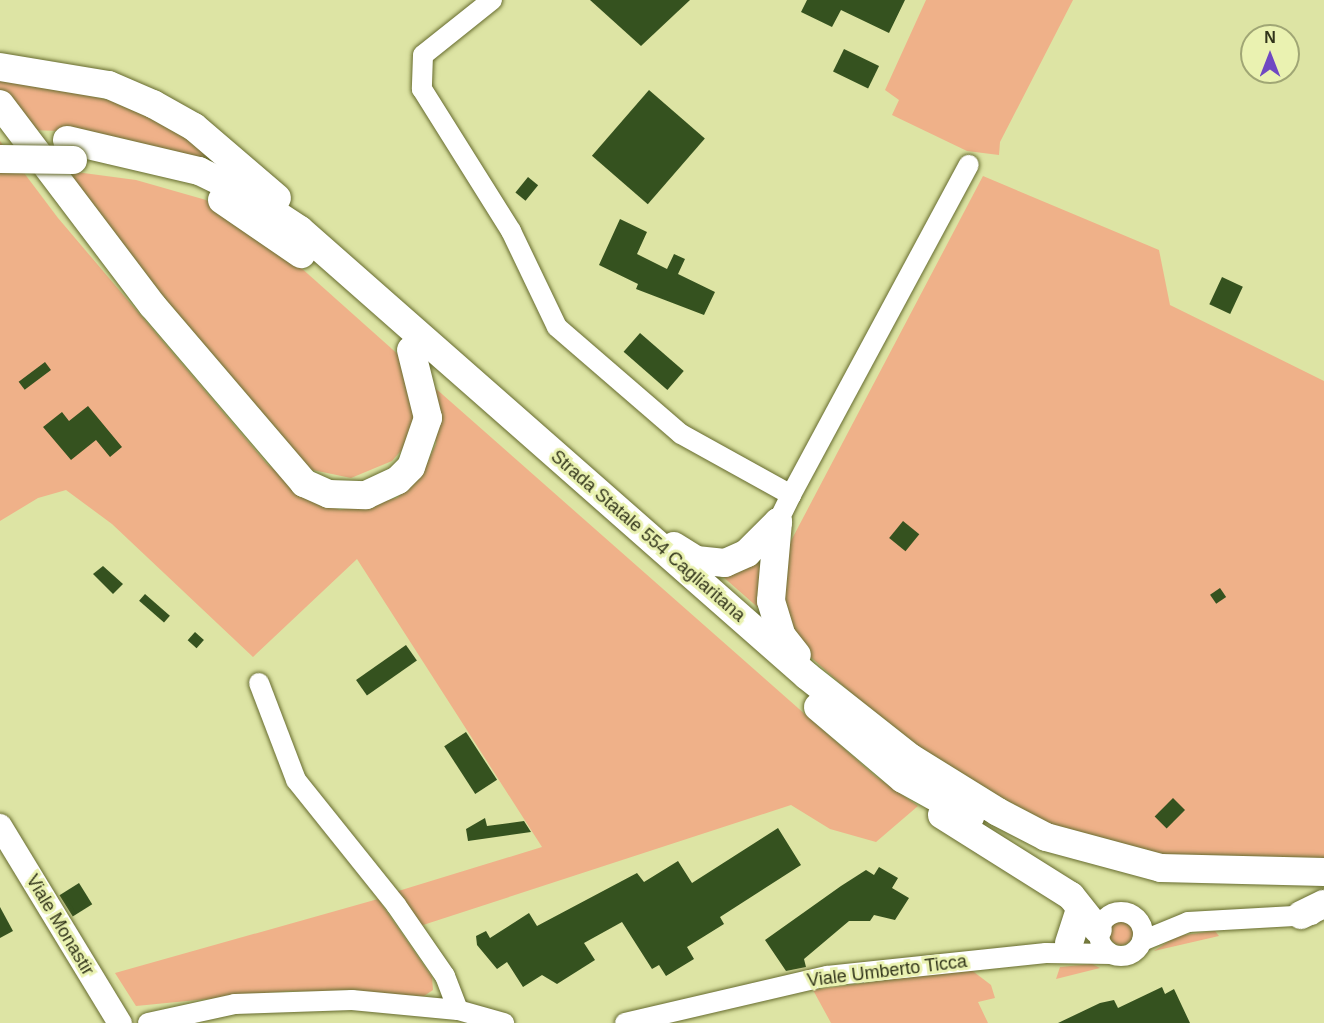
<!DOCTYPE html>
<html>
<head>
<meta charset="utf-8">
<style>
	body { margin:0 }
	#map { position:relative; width:1324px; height:1023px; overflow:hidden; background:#dde4a4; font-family:Arial,sans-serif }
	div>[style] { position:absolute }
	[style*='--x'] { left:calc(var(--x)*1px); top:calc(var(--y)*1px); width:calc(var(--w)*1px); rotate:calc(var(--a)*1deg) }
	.green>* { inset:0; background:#efb189 }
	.round { border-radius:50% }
	.building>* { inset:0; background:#35521f; transform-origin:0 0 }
	.roads { filter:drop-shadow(0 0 2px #666b2e) drop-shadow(0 0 2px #666b2e) }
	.minor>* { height:20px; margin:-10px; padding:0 10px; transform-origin:10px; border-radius:10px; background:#fff }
	.minor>.ring { margin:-10px; padding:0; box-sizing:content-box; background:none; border:20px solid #fff; border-radius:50% }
	.major>* { height:24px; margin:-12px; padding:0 12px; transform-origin:12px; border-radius:12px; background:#fff }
	.highway>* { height:28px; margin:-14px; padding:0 14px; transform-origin:14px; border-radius:14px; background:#fff }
	.bridges { filter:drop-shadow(0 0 2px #666b2e) drop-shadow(0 0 2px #666b2e) }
	.highway-bridge>* { height:28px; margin:-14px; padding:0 14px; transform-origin:14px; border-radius:14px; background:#fff }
	span { translate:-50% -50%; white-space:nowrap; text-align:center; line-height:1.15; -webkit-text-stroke:6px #eaf2b1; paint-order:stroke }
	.street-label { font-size:18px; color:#31341a }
	.north { position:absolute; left:1240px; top:24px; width:60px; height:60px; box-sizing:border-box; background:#eaf2b1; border:2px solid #a0a675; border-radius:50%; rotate:0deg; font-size:16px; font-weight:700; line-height:24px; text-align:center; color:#31341a }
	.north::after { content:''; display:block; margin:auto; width:21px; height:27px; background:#6f49c2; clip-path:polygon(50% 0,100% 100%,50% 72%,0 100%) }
</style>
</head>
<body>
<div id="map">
	<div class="green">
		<div style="clip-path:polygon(926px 0,1073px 0,1000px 142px,999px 155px,967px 151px,892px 115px,899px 100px,885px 90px)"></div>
		<div style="clip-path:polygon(0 77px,142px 107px,261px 188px,90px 132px,30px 130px,0 96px)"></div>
		<div style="clip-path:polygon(0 141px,58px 218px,267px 464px,310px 498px,340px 510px,397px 498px,421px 476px,436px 444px,434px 387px,875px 776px,918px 806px,876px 842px,830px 829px,791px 805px,420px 926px,395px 892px,542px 847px,357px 559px,253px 657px,112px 524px,66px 490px,38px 498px,0 521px)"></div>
		<div style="clip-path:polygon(61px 170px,136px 180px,206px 200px,280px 249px,401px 357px,418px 410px,406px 445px,392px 461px,351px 478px,308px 469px,286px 454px)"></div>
		<div style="clip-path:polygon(983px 176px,1159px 250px,1170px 305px,1324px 381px,1324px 865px,1211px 866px,1076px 838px,918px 752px,797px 645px,782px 614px,783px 556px)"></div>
		<div style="clip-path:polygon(769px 537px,769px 617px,713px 568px)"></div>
		<div style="clip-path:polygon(378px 899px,432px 977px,433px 990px,424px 996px,289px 991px,136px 1006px,115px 973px)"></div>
		<div class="round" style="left:1109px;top:921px;width:24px;height:24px"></div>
		<div style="clip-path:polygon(1215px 931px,1219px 936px,1154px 951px,1177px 936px)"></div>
		<div style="clip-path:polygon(1092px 964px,1100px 968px,1056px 979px,1060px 967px)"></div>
		<div style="clip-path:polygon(970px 969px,991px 985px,995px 998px,978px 1002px,988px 1023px,831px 1023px,813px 990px)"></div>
	</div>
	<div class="building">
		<div style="clip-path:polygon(590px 0,690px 0,641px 46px)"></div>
		<div style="clip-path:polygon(807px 0,905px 0,889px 33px,841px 10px,832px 27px,801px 12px)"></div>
		<div style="left:844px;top:49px;width:39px;height:25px;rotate:26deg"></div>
		<div style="left:649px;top:90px;width:74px;height:87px;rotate:41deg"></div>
		<div style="left:528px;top:177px;width:13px;height:20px;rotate:39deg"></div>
		<div style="clip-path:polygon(620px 219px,647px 232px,637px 254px,667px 269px,674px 254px,685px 259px,678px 274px,715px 292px,704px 315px,636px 289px,638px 284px,599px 265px)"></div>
		<div style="left:1222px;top:277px;width:23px;height:30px;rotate:25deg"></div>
		<div style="left:640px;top:333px;width:58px;height:25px;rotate:41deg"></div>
		<div style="left:45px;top:362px;width:10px;height:33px;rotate:53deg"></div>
		<div style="clip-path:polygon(88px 406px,122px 447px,110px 457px,96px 440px,71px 460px,43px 427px,62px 412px,69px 421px)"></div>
		<div style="left:903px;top:521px;width:21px;height:22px;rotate:39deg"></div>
		<div style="clip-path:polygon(103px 566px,123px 584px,113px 594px,93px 574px)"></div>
		<div style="left:1220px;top:588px;width:11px;height:12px;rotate:56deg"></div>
		<div style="left:145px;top:594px;width:33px;height:9px;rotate:41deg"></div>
		<div style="left:195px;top:632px;width:12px;height:11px;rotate:42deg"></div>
		<div style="left:406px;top:645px;width:19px;height:61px;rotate:55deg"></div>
		<div style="left:466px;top:732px;width:57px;height:26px;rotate:57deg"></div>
		<div style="left:1173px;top:798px;width:17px;height:26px;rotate:45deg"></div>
		<div style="clip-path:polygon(485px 818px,487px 826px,524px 821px,531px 832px,468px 841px,466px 829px)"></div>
		<div style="clip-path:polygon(778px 828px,801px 865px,720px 917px,724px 924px,687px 947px,694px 959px,666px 976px,659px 965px,652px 969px,622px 922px,584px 943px,595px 960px,557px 984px,542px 975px,523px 987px,507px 962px,497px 969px,477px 945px,476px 936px,486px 931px,490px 938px,529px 913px,537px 926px,637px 873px,644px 882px,678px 861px,692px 883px)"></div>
		<div style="clip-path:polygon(879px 867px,898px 878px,892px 888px,909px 898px,895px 920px,874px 915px,870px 921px,849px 921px,804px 959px,806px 967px,786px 971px,765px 940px,841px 886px,866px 870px,874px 875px)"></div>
		<div style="left:79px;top:883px;width:25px;height:23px;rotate:58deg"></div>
		<div style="clip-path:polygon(0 907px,13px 931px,0 938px)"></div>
		<div style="clip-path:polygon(1162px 987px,1165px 994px,1174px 989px,1190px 1023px,1058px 1023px,1100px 1003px,1114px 1000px,1118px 1008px)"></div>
	</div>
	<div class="roads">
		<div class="minor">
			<div style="--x:492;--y:0;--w:88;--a:141.4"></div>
			<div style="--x:423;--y:55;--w:34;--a:92"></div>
			<div style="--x:422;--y:89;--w:168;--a:57.9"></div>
			<div style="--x:511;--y:231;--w:106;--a:64.4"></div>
			<div style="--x:557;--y:327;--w:164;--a:40.8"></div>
			<div style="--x:681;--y:434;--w:126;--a:29"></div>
			<div style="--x:791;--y:495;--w:30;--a:116"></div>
			<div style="--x:791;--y:495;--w:375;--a:-61.7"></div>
			<div style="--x:259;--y:683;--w:104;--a:69.1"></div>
			<div style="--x:296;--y:780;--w:160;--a:51.3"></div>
			<div style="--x:396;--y:905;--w:86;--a:55.4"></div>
			<div style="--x:445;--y:976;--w:36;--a:69"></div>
			<div class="ring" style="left:1099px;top:912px;width:24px;height:24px"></div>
			<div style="--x:1142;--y:941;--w:50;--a:-22.4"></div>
			<div style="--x:1188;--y:922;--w:124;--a:-3.2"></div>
			<div style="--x:148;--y:1023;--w:89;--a:-12.3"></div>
			<div style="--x:235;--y:1004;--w:117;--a:-2"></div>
			<div style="--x:352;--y:1000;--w:106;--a:5.4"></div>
			<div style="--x:458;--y:1010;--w:48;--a:15.8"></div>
			<div style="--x:625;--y:1023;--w:207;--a:-13.1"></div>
			<div style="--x:827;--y:976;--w:220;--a:-6"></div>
			<div style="--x:1046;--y:953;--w:65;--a:0.9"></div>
		</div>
		<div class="major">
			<div style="--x:0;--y:826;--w:231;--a:58.7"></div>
		</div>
		<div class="highway">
			<div style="--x:0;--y:67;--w:110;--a:9.4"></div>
			<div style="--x:109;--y:85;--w:48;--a:23.4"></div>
			<div style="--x:153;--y:104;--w:47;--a:29.3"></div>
			<div style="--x:194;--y:127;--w:109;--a:40.5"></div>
			<div style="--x:0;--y:104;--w:253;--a:52.9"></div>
			<div style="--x:153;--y:306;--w:233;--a:49.5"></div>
			<div style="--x:304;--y:483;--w:27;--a:24"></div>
			<div style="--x:329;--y:494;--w:37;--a:2"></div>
			<div style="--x:366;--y:495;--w:35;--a:-25"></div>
			<div style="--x:398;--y:480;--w:18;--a:-45"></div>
			<div style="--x:411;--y:467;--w:52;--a:-70.9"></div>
			<div style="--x:428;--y:418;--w:70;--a:-104"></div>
			<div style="--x:67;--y:140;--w:136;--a:13.2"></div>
			<div style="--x:199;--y:171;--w:48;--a:26"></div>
			<div style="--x:242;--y:192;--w:69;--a:33.2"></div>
			<div style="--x:300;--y:230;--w:675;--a:41.34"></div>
			<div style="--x:807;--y:676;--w:132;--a:38.3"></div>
			<div style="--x:911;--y:758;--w:102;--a:31.8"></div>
			<div style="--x:998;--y:812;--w:54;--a:27.5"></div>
			<div style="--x:1046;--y:837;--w:119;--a:15.1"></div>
			<div style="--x:1161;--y:868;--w:163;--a:1.4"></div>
			<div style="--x:222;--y:200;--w:96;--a:34.4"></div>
			<div style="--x:778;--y:522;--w:79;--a:95.1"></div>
			<div style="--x:771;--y:601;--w:37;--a:73"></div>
			<div style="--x:782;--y:636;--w:24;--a:52"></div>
			<div style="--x:674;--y:546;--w:26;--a:32"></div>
			<div style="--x:696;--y:560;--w:29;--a:6"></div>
			<div style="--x:725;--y:563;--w:24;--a:-24"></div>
			<div style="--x:747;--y:553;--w:44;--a:-45"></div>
			<div style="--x:818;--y:707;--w:111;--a:40.3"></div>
			<div style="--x:903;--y:779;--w:77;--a:28.9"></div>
			<div style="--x:942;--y:815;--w:152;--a:32.1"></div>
			<div style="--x:1071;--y:896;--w:43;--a:51.5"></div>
			<div style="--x:1301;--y:915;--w:25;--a:-26"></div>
			<div style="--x:1069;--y:943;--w:36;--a:-72"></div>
		</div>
	</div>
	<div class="bridges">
		<div class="highway-bridge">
			<div style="--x:0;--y:159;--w:73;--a:0.8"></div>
		</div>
	</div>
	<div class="street-label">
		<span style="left:648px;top:536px;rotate:41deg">Strada Statale 554 Cagliaritana</span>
		<span style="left:60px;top:925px;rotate:59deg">Viale Monastir</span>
		<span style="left:887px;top:971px;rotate:-7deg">Viale Umberto Ticca</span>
	</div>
	<div class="north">N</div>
</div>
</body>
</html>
